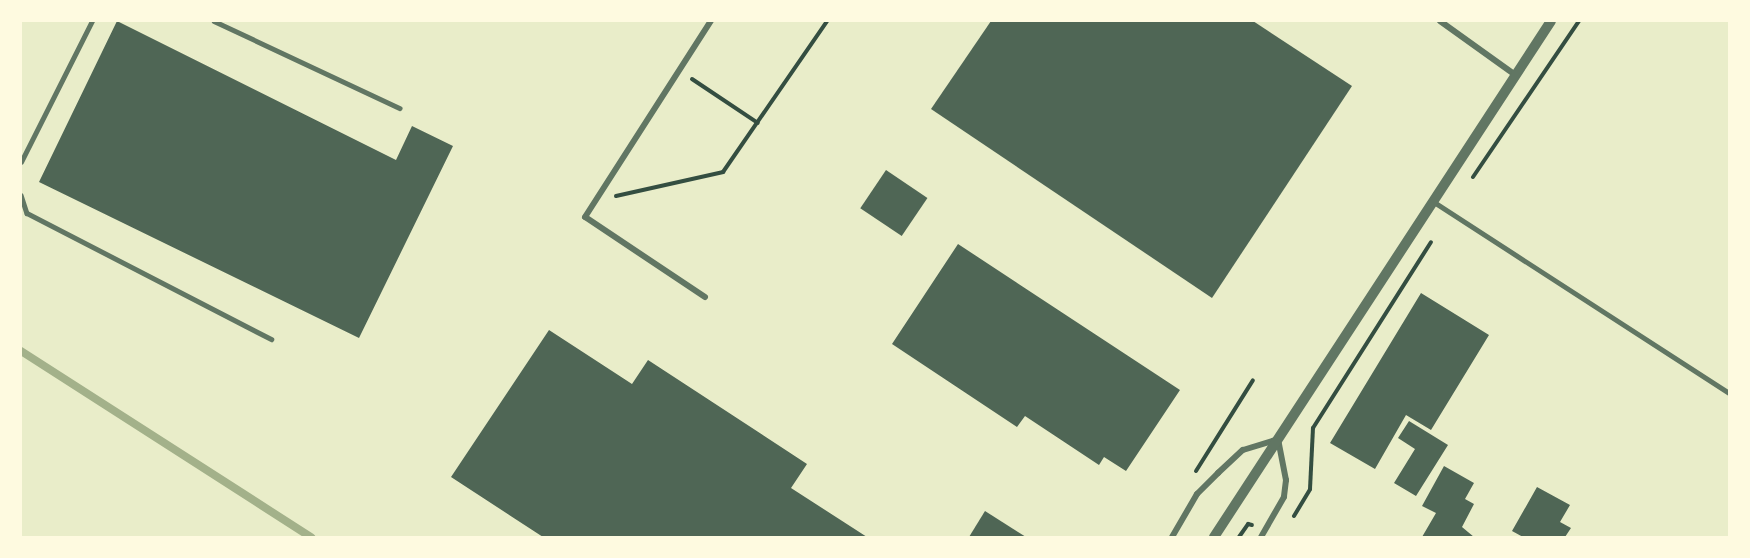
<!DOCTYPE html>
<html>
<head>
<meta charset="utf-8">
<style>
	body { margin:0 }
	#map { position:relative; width:1750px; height:558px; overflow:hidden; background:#e9edc9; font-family:Mulish,sans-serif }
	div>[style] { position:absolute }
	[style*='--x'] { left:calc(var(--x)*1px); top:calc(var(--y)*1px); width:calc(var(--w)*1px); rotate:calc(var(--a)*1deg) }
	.stream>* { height:8px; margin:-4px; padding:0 4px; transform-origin:4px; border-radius:4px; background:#a3b18a }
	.building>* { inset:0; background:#4f6655; transform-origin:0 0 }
	.path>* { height:4px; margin:-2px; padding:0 2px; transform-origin:2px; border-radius:2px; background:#344e41 }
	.service>* { height:4.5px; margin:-2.25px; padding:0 2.25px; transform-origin:2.25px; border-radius:2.25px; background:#617663 }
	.minor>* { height:6px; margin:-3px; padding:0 3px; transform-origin:3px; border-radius:3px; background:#617663 }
	.tertiary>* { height:10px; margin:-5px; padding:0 5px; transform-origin:5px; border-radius:5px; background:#617663 }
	span { translate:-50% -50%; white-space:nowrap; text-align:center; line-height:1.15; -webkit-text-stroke:6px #fefae0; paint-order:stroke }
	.frame { position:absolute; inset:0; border:22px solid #fefae0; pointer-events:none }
</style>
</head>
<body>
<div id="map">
	<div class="stream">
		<div style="--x:21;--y:351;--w:345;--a:32.7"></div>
	</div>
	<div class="building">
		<div style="clip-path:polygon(117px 21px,396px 160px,412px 126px,453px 146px,359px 338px,39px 182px)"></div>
		<div style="clip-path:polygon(991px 21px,1253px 21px,1352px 86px,1212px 298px,931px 109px)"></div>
		<div style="left:886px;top:170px;width:50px;height:46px;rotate:34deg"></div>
		<div style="clip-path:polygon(958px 244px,1180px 390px,1126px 471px,1104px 457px,1099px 465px,1025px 416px,1017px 427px,892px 344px)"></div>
		<div style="clip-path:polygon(1421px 293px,1489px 335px,1431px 430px,1406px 415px,1375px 469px,1330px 443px)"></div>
		<div style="clip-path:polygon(549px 330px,632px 384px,648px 360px,807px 464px,791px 488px,867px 537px,543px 537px,451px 477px)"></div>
		<div style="clip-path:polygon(1409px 421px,1448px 445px,1416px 496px,1394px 483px,1415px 449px,1398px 438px)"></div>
		<div style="clip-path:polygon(1444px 466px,1474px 483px,1465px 499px,1474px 504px,1462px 527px,1474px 537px,1422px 537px,1436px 513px,1422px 506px)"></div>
		<div style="clip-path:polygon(1537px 487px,1570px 505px,1560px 522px,1571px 528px,1565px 537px,1523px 537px,1512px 531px)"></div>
		<div style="clip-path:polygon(985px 511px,1026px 537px,969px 537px)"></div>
	</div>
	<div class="path">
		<div style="--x:692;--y:79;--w:79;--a:33.7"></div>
		<div style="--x:1473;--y:177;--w:189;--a:-55.8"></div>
		<div style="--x:616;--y:196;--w:110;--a:-12.6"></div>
		<div style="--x:723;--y:172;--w:183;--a:-55.4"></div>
		<div style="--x:1196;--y:471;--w:107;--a:-57.9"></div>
		<div style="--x:1294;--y:516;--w:31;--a:-59"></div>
		<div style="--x:1310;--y:489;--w:61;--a:-87.2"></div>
		<div style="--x:1313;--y:428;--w:220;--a:-57.6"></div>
		<div style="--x:1239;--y:537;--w:16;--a:-55"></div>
		<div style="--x:1248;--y:524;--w:4;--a:14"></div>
	</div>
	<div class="service">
		<div style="--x:214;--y:21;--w:205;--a:25.1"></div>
		<div style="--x:21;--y:162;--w:158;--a:-63.3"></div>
		<div style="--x:21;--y:195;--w:19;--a:72"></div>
		<div style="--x:27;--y:213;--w:275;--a:27.3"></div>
		<div style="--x:1434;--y:202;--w:351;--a:32.9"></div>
	</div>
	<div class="minor">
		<div style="--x:1440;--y:21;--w:91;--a:35.6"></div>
		<div style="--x:705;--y:297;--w:144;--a:-146.3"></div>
		<div style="--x:585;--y:217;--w:233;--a:-57.3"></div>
		<div style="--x:1172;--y:537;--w:50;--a:-59.8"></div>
		<div style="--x:1197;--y:494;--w:30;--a:-45"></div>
		<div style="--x:1218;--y:473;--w:34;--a:-43"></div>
		<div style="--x:1243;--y:450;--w:37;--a:-17"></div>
		<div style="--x:1278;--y:439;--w:42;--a:79"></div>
		<div style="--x:1286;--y:480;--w:17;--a:97"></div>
		<div style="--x:1284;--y:497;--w:46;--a:119.9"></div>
	</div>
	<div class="tertiary">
		<div style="--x:1214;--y:537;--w:616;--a:-56.85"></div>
	</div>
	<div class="frame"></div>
</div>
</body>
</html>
